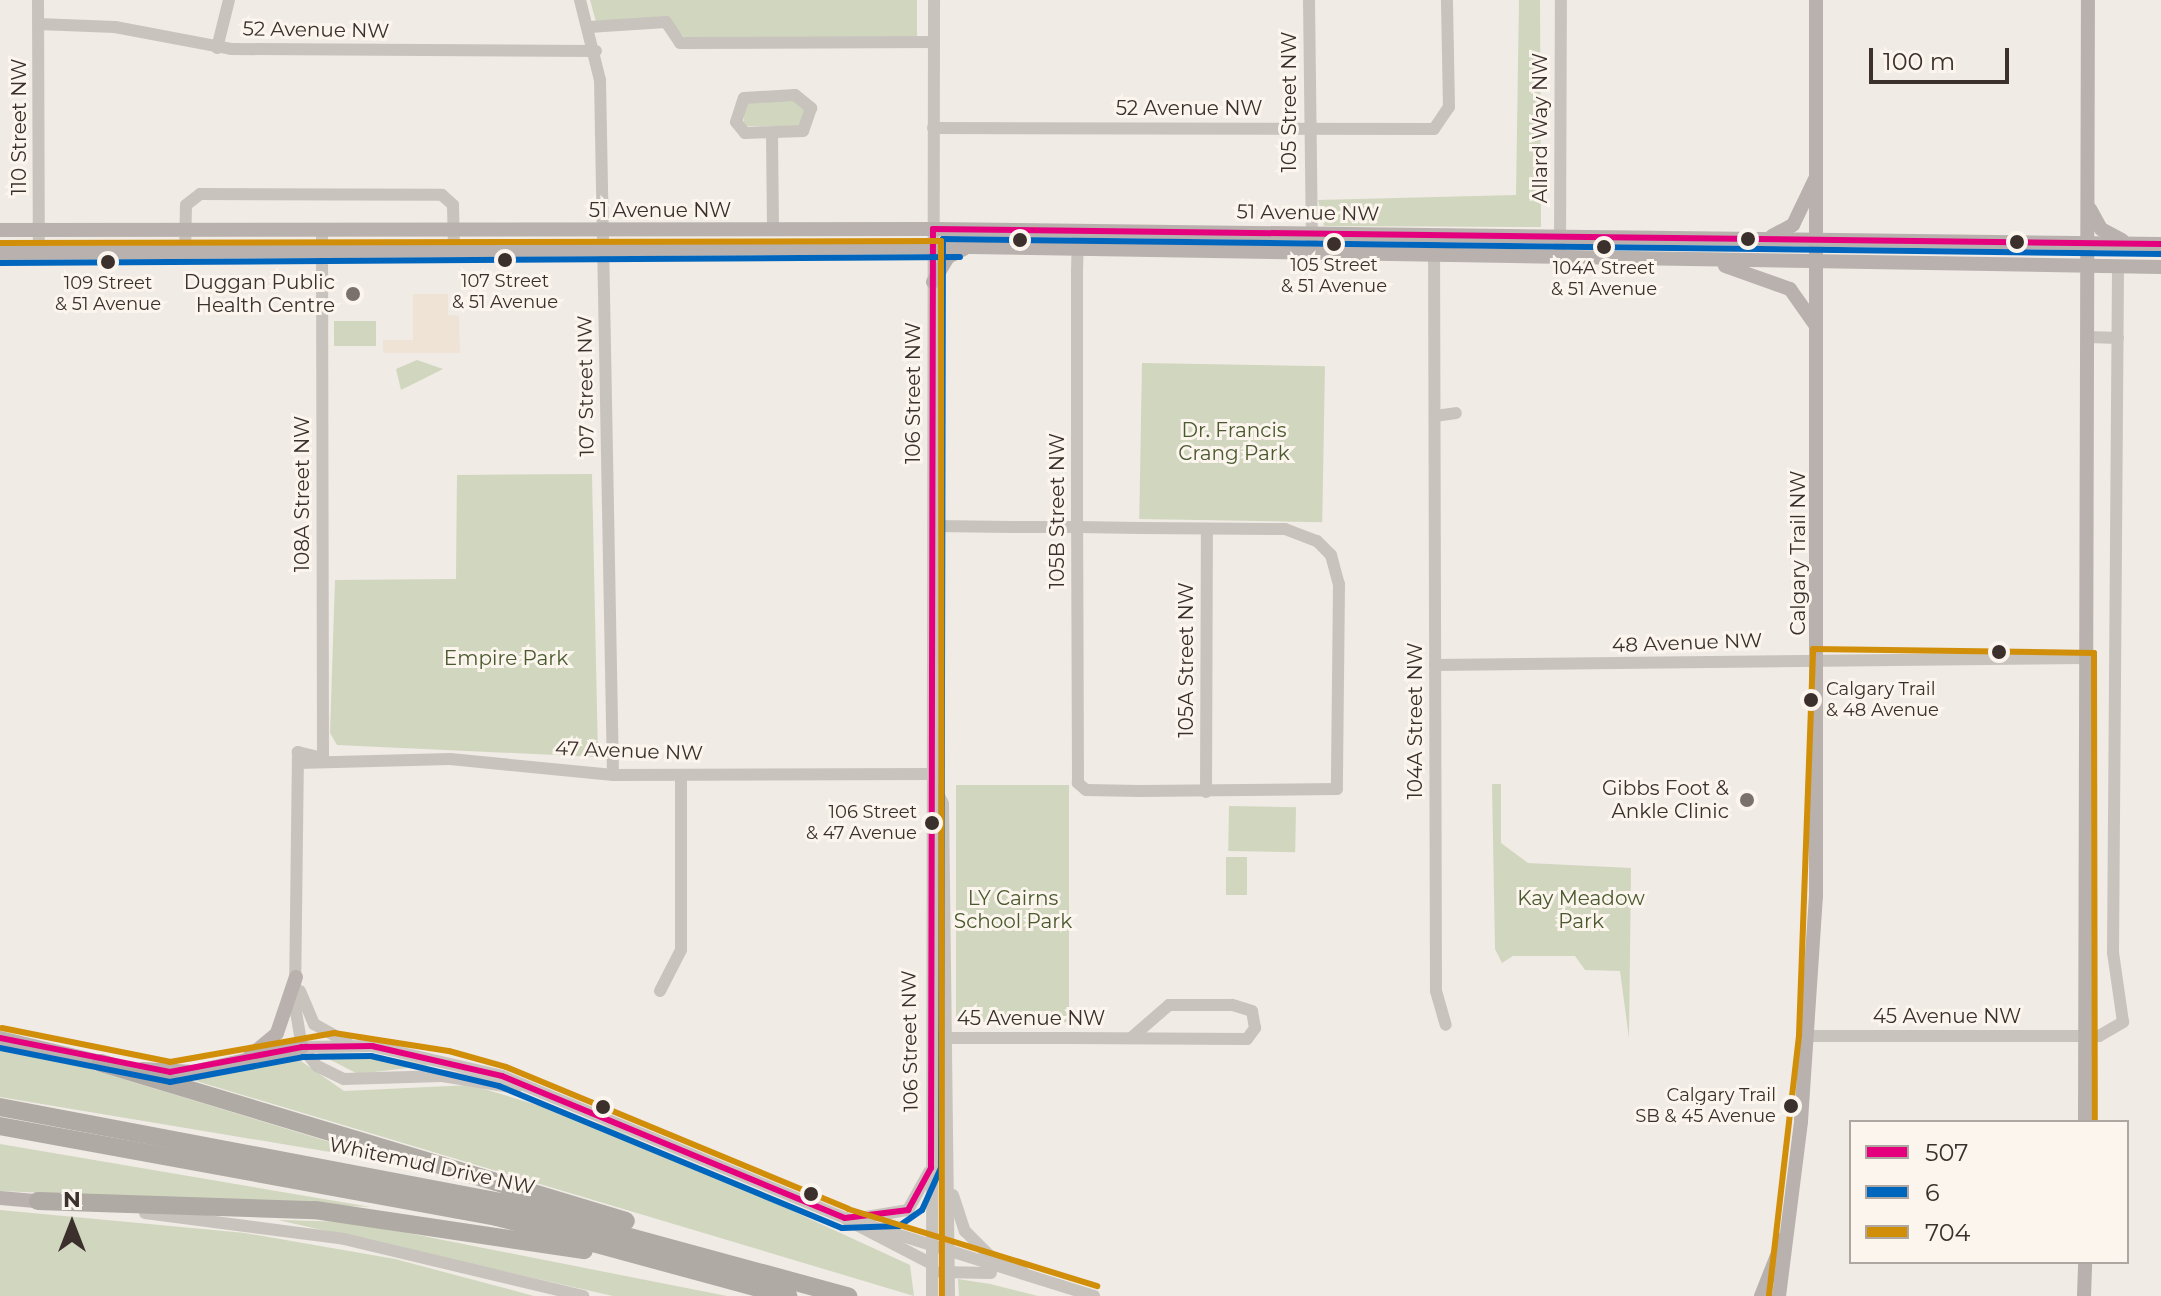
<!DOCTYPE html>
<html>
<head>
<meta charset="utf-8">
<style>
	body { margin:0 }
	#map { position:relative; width:2161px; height:1296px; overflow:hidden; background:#f0ebe5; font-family:Montserrat,sans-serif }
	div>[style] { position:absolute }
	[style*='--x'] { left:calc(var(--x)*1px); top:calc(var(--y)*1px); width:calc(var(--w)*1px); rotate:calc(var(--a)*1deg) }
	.green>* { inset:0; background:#d1d6bf; transform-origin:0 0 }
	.plaza>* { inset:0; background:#eee3d5 }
	.minor>* { height:12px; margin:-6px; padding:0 6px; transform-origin:6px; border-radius:6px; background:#c9c3be }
	.major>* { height:14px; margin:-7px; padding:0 7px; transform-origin:7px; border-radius:7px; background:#b8b1ad }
	.highway>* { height:18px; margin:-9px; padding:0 9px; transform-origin:9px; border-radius:9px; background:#afaaa4 }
	.bus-1>* { height:6px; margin:-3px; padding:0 3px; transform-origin:3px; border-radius:3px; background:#e5007d }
	.bus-2>* { height:6px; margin:-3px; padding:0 3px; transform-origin:3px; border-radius:3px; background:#0065bd }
	.bus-3>* { height:6px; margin:-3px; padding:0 3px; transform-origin:3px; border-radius:3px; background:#d18e09 }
	.dots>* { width:22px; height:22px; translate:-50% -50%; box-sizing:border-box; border:4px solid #fbf5ee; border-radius:50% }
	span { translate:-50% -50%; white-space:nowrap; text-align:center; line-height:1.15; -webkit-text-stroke:6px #fbf5ee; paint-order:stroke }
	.bus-label { font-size:18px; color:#3b302b }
	.left { translate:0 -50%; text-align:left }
	.right { translate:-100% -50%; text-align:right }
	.street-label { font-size:20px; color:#3b302b }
	.poi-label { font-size:20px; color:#3b302b }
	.park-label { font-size:20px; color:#4a5a2e }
	.legend { position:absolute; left:1849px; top:1120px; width:280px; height:144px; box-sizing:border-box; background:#fbf5ee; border:2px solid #aea6a0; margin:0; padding:10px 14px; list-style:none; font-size:24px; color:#3b302b }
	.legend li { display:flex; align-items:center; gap:16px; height:40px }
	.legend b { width:40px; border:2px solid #aea6a0 }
	.north { position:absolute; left:32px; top:1184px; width:80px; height:80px; -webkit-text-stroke:6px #fbf5ee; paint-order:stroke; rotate:0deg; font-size:22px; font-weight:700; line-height:32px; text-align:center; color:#3b302b }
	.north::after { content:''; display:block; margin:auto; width:28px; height:36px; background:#3b302b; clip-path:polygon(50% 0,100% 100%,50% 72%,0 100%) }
	.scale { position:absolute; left:1869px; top:48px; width:140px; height:36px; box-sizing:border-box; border:4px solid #3b302b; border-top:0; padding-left:10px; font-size:24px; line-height:28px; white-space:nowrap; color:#3b302b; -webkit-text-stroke:6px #fbf5ee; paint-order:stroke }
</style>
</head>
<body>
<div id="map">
	<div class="green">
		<div style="clip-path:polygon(590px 0,917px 0,917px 37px,685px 38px,669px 20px,596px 22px)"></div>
		<div style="clip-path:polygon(1519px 0,1540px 0,1541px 227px,1324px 226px,1318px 200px,1516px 195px)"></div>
		<div style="clip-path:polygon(795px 100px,805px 106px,800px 127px,743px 126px,746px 101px)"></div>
		<div style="left:334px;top:321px;width:42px;height:25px"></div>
		<div style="clip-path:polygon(417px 360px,443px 369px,401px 390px,396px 369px)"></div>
		<div style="left:1142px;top:363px;width:183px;height:156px;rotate:1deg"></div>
		<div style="clip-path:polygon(592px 474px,598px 757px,337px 745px,330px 733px,335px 580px,456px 579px,457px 475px)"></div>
		<div style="clip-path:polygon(1492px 784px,1501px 784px,1501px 843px,1528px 863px,1631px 868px,1629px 1038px,1620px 971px,1585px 970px,1575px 956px,1513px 956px,1502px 963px,1495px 949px)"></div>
		<div style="left:956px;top:785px;width:113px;height:237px"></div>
		<div style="left:1229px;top:806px;width:67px;height:45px;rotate:1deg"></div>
		<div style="left:1226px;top:857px;width:21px;height:38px"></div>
		<div style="clip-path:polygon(0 1050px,57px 1059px,402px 1164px,0 1097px)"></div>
		<div style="clip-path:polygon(315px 1052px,364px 1053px,432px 1065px,358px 1074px)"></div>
		<div style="clip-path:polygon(295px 1057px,344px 1091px,471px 1085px,610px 1127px,910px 1265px,914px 1296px,186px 1078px)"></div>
		<div style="clip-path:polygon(0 1144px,371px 1207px,0 1191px)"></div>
		<div style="clip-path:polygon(0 1210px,245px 1233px,395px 1259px,534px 1296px,0 1296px)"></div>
		<div style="clip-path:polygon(278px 1220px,352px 1222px,727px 1296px,613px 1296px)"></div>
		<div style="clip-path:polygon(958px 1279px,990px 1284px,1038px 1296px,959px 1296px)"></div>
	</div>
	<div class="plaza">
		<div style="clip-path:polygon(413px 294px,448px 294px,448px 315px,459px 316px,460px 353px,383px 353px,383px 340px,413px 340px)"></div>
	</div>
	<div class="minor">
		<div style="--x:38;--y:0;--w:253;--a:89.8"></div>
		<div style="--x:580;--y:0;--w:82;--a:76"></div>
		<div style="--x:600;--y:80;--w:695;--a:88.93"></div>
		<div style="--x:1309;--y:0;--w:252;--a:89.3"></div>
		<div style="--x:38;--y:24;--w:77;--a:2.2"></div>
		<div style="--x:115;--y:27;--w:118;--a:10.7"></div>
		<div style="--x:231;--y:49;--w:365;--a:0.3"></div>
		<div style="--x:589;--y:27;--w:77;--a:-3.7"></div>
		<div style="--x:666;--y:22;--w:25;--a:56"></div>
		<div style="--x:680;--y:43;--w:254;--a:-0.2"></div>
		<div style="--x:217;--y:48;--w:49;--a:-76"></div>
		<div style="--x:795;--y:95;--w:21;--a:39"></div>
		<div style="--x:811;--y:108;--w:24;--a:109"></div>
		<div style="--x:803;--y:131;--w:58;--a:178"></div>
		<div style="--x:745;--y:133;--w:14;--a:-129"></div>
		<div style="--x:736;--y:122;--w:25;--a:-72"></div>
		<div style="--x:744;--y:98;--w:51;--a:-3.4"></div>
		<div style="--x:933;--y:128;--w:501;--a:0.11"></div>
		<div style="--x:1434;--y:129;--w:27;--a:-56"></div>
		<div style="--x:1449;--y:107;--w:107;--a:-91.1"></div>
		<div style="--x:772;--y:133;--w:97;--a:89.4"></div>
		<div style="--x:322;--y:230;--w:528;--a:89.89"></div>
		<div style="--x:1434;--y:235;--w:756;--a:89.85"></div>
		<div style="--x:1436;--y:991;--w:35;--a:74"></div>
		<div style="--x:185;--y:252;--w:47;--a:-88.8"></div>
		<div style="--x:186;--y:205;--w:18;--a:-38"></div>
		<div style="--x:200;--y:194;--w:242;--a:0.2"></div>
		<div style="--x:442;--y:195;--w:15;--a:42"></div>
		<div style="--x:453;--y:205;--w:43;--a:88.7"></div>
		<div style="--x:1560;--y:257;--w:257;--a:-89.8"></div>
		<div style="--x:2089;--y:337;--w:29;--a:2"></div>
		<div style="--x:1435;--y:416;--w:21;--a:-8"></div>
		<div style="--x:934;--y:526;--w:78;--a:0.7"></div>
		<div style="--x:1012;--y:527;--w:65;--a:0"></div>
		<div style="--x:1077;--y:527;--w:63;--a:0.9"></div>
		<div style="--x:1140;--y:528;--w:145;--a:0.4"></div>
		<div style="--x:1285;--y:529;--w:34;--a:21"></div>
		<div style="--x:1317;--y:541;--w:20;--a:45"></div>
		<div style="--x:1331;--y:555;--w:30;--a:75"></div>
		<div style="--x:1339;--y:584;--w:205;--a:90.6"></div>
		<div style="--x:1337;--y:789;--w:197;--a:179.4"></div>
		<div style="--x:1140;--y:791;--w:54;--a:-178.9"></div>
		<div style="--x:1086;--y:790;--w:11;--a:-139"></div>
		<div style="--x:1078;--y:783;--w:256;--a:-90.2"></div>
		<div style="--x:1077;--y:527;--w:255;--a:-90"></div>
		<div style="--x:1077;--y:272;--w:41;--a:-88.6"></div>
		<div style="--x:1435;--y:665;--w:650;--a:-0.62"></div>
		<div style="--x:323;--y:758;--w:26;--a:-167"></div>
		<div style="--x:298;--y:752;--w:254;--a:90.7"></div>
		<div style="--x:295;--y:1006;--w:42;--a:80.3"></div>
		<div style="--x:302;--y:1047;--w:24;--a:52"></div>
		<div style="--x:317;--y:1066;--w:30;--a:26"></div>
		<div style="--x:344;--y:1079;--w:98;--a:-1.8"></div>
		<div style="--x:442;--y:1076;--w:75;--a:9.2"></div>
		<div style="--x:298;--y:763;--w:152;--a:-1.5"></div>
		<div style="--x:450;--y:759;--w:164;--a:5.6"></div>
		<div style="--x:613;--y:775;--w:321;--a:-0.2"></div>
		<div style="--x:934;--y:786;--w:20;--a:63"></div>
		<div style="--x:943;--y:804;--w:492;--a:89.3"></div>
		<div style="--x:1206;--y:792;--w:263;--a:-89.8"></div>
		<div style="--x:300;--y:991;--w:36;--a:67"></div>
		<div style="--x:314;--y:1024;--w:38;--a:29"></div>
		<div style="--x:660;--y:991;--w:46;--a:-62.9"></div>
		<div style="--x:681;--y:950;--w:175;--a:-90"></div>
		<div style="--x:1809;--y:1036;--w:290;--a:0"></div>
		<div style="--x:2099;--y:1036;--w:28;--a:-30"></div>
		<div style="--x:2123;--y:1022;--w:70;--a:-98.2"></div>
		<div style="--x:2113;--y:953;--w:685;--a:-89.58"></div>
		<div style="--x:941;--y:1038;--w:128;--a:0"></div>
		<div style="--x:1069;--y:1038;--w:178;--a:0.3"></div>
		<div style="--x:1247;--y:1039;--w:14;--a:-54"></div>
		<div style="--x:1255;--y:1028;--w:17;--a:-100"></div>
		<div style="--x:1252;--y:1011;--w:21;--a:-163"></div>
		<div style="--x:1232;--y:1005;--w:63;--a:180"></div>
		<div style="--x:1169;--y:1005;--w:50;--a:139"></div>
		<div style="--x:302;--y:1047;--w:70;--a:-0.8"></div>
		<div style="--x:372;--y:1046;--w:133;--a:13"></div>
		<div style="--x:502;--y:1076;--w:371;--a:22.5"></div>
		<div style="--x:845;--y:1218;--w:261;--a:17.4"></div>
		<div style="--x:953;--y:1195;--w:38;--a:72"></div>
		<div style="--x:965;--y:1231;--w:35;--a:45"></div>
		<div style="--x:990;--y:1256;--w:37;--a:26"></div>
		<div style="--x:145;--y:1213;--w:201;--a:7.4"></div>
		<div style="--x:344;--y:1239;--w:246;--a:13.4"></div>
		<div style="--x:860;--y:1218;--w:49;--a:-9.5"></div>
		<div style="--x:908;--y:1210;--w:43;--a:-61.1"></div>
		<div style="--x:847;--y:1220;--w:96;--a:27.4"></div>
		<div style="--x:941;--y:1272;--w:50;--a:1.1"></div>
		<div style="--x:932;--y:1296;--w:1296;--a:-89.91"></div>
	</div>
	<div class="major">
		<div style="--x:2090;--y:209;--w:23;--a:61"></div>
		<div style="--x:2101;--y:229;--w:24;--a:28"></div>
		<div style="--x:0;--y:230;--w:933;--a:-0.06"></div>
		<div style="--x:933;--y:229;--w:1228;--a:0.7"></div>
		<div style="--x:1772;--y:236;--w:24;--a:-28"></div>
		<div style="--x:1793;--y:225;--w:51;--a:-64.4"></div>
		<div style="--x:0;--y:253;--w:970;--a:-0.35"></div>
		<div style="--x:970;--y:247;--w:1191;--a:0.96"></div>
		<div style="--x:1725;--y:266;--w:69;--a:19.5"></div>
		<div style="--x:1790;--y:289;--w:45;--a:54.9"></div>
		<div style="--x:933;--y:282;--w:29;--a:-59"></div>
		<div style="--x:948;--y:257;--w:18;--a:-27"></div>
		<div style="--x:0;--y:1038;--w:112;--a:13.4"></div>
		<div style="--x:250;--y:1056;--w:35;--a:-40"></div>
		<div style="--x:277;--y:1033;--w:59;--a:-71.3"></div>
		<div style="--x:142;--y:1069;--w:51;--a:3.4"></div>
		<div style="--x:193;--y:1072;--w:112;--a:-12.9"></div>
		<div style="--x:2085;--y:1122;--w:1122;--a:-89.85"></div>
		<div style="--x:0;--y:1198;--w:38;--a:5"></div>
		<div style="--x:1761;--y:1296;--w:62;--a:-68.4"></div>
		<div style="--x:1779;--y:1296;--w:176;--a:-82.8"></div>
		<div style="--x:1801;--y:1121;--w:225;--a:-86.2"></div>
		<div style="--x:1816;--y:897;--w:897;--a:-90"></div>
		<div style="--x:2084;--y:1296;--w:34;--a:-88"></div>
	</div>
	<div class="highway">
		<div style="--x:101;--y:1063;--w:548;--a:16.75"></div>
		<div style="--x:0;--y:1107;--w:510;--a:10.74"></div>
		<div style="--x:501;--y:1202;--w:360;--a:15.2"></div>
		<div style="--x:0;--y:1126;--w:505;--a:10.38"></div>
		<div style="--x:497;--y:1217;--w:302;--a:15.2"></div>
		<div style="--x:38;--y:1201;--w:277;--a:1.9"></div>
		<div style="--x:315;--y:1210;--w:272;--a:8.5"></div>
	</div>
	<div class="bus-1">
		<div style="--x:933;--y:229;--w:1228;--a:0.7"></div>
		<div style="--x:0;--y:1038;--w:173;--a:11.3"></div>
		<div style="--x:170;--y:1072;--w:134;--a:-10.7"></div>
		<div style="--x:302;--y:1047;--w:70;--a:-0.8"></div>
		<div style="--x:372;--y:1046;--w:133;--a:13"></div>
		<div style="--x:502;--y:1076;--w:371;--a:22.5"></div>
		<div style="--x:845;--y:1218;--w:64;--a:-7.2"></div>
		<div style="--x:908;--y:1210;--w:48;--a:-61.3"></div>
		<div style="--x:931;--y:1168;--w:939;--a:-89.88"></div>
	</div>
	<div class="bus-2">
		<div style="--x:0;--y:263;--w:960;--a:-0.36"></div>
		<div style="--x:0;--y:1048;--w:173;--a:11.3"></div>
		<div style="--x:170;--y:1082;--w:135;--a:-10.6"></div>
		<div style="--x:303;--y:1057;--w:68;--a:-0.8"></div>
		<div style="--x:371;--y:1056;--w:131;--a:13.2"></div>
		<div style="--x:499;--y:1086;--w:371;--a:22.5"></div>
		<div style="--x:842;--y:1228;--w:57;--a:-2"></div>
		<div style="--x:899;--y:1226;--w:28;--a:-35"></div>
		<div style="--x:922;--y:1210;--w:46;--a:-65.7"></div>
		<div style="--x:941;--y:1168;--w:929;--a:-89.88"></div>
		<div style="--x:943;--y:239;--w:1218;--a:0.71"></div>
	</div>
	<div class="bus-3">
		<div style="--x:0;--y:243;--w:941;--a:-0.12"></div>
		<div style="--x:941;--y:241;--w:1055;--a:89.95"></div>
		<div style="--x:2;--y:1028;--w:171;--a:11.4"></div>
		<div style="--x:170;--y:1062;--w:167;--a:-10"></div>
		<div style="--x:334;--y:1033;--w:116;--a:8.9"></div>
		<div style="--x:449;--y:1051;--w:59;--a:15.7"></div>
		<div style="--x:506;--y:1067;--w:370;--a:22.5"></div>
		<div style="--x:848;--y:1209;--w:261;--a:17.2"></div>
		<div style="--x:1769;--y:1295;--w:262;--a:-83.4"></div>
		<div style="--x:1799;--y:1035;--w:386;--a:-87.9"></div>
		<div style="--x:1813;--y:649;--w:281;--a:0.8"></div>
		<div style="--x:2094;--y:653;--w:469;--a:89.9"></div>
	</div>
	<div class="dots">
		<div style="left:1748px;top:239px;background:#3b302b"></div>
		<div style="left:1020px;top:240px;background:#3b302b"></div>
		<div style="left:2017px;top:242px;background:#3b302b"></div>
		<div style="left:1334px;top:244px;background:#3b302b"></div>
		<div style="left:1604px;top:247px;background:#3b302b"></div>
		<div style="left:505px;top:260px;background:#3b302b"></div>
		<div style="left:108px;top:262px;background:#3b302b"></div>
		<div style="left:353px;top:294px;background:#7a716c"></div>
		<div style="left:1999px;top:652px;background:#3b302b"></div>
		<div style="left:1811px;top:700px;background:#3b302b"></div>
		<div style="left:1747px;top:800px;background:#7a716c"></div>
		<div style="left:932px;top:823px;background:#3b302b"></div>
		<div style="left:1791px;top:1106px;background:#3b302b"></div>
		<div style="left:603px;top:1107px;background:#3b302b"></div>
		<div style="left:811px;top:1194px;background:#3b302b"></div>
	</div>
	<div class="bus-label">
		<span style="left:1334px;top:276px">105 Street<br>&amp; 51 Avenue</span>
		<span style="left:1604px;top:279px">104A Street<br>&amp; 51 Avenue</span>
		<span style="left:505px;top:292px">107 Street<br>&amp; 51 Avenue</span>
		<span style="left:108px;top:294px">109 Street<br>&amp; 51 Avenue</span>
		<span class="left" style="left:1826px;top:700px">Calgary Trail<br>&amp; 48 Avenue</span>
		<span class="right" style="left:917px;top:823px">106 Street<br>&amp; 47 Avenue</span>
		<span class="right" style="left:1776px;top:1106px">Calgary Trail<br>SB &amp; 45 Avenue</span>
	</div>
	<div class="street-label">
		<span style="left:316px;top:30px;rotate:1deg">52 Avenue NW</span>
		<span style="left:1289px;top:102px;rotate:-90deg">105 Street NW</span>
		<span style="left:1189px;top:108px">52 Avenue NW</span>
		<span style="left:19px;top:127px;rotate:-90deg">110 Street NW</span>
		<span style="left:1540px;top:128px;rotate:-90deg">Allard Way NW</span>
		<span style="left:660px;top:210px">51 Avenue NW</span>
		<span style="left:1308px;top:213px;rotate:1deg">51 Avenue NW</span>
		<span style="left:586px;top:386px;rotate:-91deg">107 Street NW</span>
		<span style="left:913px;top:393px;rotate:-90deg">106 Street NW</span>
		<span style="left:302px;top:494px;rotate:-90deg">108A Street NW</span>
		<span style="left:1057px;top:511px;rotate:-90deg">105B Street NW</span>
		<span style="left:1798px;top:553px;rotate:-90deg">Calgary Trail NW</span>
		<span style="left:1687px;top:643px;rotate:-2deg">48 Avenue NW</span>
		<span style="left:1186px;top:660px;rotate:-90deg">105A Street NW</span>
		<span style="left:1415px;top:721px;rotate:-90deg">104A Street NW</span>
		<span style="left:629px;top:751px;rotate:2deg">47 Avenue NW</span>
		<span style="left:1947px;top:1016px">45 Avenue NW</span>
		<span style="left:1031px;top:1018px">45 Avenue NW</span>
		<span style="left:910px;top:1041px;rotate:-91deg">106 Street NW</span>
		<span style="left:432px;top:1166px;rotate:12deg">Whitemud Drive NW</span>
	</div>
	<div class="poi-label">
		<span class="right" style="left:335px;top:294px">Duggan Public<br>Health Centre</span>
		<span class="right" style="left:1729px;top:800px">Gibbs Foot &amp;<br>Ankle Clinic</span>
	</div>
	<div class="park-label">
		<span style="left:1234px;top:442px">Dr. Francis<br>Crang Park</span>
		<span style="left:506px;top:658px">Empire Park</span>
		<span style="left:1013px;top:910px">LY Cairns<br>School Park</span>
		<span style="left:1581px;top:910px">Kay Meadow<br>Park</span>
	</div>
	<ul class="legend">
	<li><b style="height:10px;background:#e5007d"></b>507</li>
	<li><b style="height:10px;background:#0065bd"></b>6</li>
	<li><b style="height:10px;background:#d18e09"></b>704</li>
	</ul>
	<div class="north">N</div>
	<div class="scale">100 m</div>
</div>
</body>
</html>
